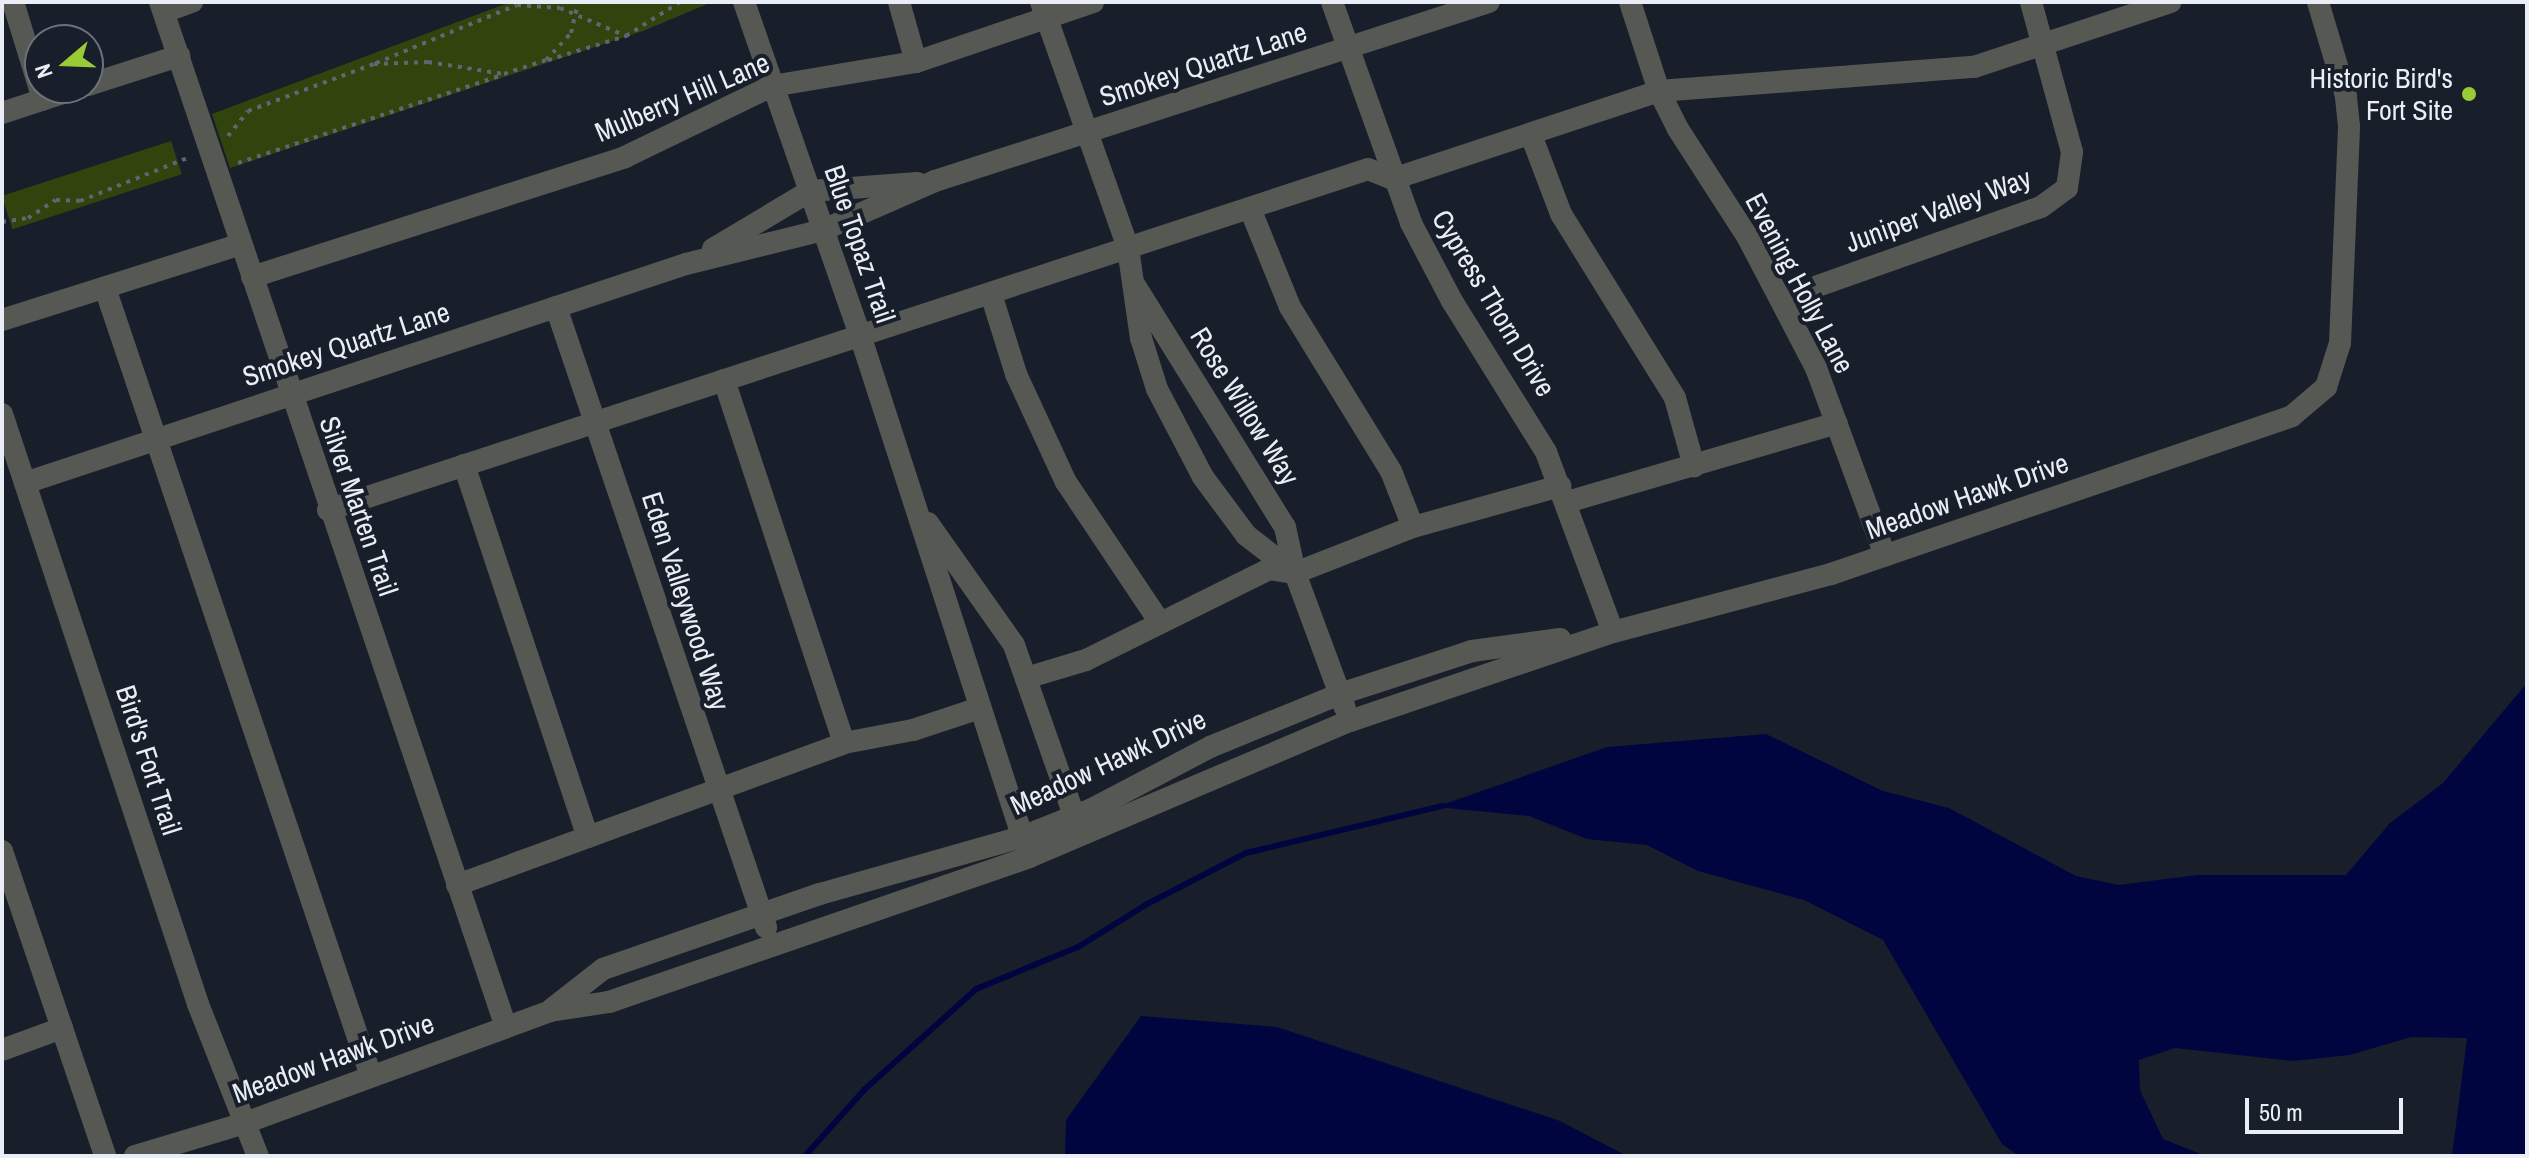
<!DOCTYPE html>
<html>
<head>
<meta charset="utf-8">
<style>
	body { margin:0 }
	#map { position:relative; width:2529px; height:1158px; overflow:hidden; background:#181f2b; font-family:"Archivo Narrow",sans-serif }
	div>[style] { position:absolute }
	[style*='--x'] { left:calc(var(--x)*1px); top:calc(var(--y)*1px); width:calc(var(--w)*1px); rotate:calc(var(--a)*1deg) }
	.green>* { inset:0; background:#32440e; transform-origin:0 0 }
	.water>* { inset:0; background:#00053f }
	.stream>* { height:6px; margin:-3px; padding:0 3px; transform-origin:3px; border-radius:3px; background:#00053f }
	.path>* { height:4px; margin-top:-2px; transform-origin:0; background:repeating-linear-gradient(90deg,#5f6670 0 4px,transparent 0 10px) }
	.minor>* { height:22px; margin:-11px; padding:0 11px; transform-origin:11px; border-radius:11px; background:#565953 }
	.dots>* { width:22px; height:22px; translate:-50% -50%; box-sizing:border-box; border:4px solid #181f2b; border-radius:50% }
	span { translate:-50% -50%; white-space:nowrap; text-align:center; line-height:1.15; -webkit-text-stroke:8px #181f2b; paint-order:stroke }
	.street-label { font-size:28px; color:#e9eef6 }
	.poi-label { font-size:28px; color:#e9eef6 }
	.right { translate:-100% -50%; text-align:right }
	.frame { position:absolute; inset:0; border:4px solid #e9eef6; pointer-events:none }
	.north { position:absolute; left:24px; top:24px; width:80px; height:80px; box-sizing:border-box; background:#181f2b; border:2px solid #6c727c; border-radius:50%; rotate:251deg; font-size:22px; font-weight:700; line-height:32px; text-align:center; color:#e9eef6 }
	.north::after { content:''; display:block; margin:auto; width:28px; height:36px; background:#99cb35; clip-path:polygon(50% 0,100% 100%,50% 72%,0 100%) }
	.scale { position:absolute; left:2245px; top:1098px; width:158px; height:36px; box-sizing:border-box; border:4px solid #e9eef6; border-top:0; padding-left:10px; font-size:24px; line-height:28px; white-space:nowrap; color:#e9eef6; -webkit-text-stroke:6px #181f2b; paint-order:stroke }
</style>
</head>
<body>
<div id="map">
	<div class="green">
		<div style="clip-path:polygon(511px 2px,712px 2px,643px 31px,230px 168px,212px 114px)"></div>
		<div style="left:171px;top:141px;width:35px;height:178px;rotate:72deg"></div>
	</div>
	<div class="water">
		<div style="clip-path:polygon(2527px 683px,2527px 1156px,2452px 1156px,2467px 1038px,2411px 1037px,2350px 1055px,2293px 1061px,2175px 1048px,2139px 1060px,2140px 1090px,2163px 1139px,2206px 1156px,2019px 1156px,2002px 1144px,1883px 940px,1804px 900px,1698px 871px,1647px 845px,1587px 839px,1529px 816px,1436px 807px,1607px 747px,1766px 734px,1883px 791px,1949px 808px,2076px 876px,2119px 885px,2197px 875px,2346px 875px,2390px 823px,2443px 783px)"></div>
		<div style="clip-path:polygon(1141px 1016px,1277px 1027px,1560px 1121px,1627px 1156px,1065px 1156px,1066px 1120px)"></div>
	</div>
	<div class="stream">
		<div style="--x:805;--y:1156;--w:89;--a:-48.2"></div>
		<div style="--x:864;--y:1090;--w:151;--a:-42"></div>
		<div style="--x:976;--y:989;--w:110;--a:-22.4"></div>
		<div style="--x:1078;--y:947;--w:81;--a:-31.9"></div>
		<div style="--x:1147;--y:904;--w:111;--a:-27.3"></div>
		<div style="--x:1246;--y:853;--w:202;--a:-13.5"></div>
	</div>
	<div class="path">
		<div style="--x:548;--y:60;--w:82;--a:-17.1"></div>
		<div style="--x:376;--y:63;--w:152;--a:-22.4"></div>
		<div style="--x:517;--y:5;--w:43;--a:4"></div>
		<div style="--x:560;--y:8;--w:72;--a:23"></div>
		<div style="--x:626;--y:36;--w:64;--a:-32.2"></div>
		<div style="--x:228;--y:136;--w:32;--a:-51"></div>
		<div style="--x:248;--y:111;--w:134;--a:-20.5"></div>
		<div style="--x:374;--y:64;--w:54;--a:-2.1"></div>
		<div style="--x:428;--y:62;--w:77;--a:9"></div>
		<div style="--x:504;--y:74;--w:44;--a:-18.4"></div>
		<div style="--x:546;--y:60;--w:37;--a:-47"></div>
		<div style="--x:571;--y:33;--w:32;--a:-77"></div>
		<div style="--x:238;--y:163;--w:278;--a:-18.4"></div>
		<div style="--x:2;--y:222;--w:26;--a:-9"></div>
		<div style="--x:28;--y:218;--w:33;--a:-33"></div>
		<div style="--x:56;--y:200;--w:24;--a:2"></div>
		<div style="--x:80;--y:201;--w:118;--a:-21.8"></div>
	</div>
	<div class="minor">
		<div style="--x:13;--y:2;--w:102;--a:72.8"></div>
		<div style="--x:160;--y:2;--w:1082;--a:71.35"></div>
		<div style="--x:744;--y:2;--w:353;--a:70.8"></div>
		<div style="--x:860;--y:335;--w:542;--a:72.07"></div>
		<div style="--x:899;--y:2;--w:62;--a:74.2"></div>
		<div style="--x:1041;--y:2;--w:261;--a:70.5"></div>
		<div style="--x:1128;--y:248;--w:91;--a:81.8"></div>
		<div style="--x:1141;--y:338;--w:53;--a:72.6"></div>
		<div style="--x:1157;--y:389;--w:99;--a:62.4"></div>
		<div style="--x:1203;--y:477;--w:72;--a:53.4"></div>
		<div style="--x:1246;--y:535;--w:62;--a:37.8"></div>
		<div style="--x:1332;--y:2;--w:235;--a:70.3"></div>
		<div style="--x:1411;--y:223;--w:88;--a:62.3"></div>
		<div style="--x:1452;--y:301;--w:178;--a:58.1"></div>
		<div style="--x:1546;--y:452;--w:192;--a:69.6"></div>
		<div style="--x:1630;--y:2;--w:94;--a:72"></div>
		<div style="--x:1659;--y:91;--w:42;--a:63.4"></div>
		<div style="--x:1678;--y:129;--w:127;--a:57.2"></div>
		<div style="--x:1747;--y:236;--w:149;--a:62.4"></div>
		<div style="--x:1816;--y:368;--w:200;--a:69.8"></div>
		<div style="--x:164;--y:12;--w:30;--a:-20"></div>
		<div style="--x:88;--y:85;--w:96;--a:-17.7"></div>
		<div style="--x:2;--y:113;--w:80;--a:-18.2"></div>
		<div style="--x:1531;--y:135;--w:85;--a:69.2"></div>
		<div style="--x:1561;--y:214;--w:216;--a:58.2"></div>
		<div style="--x:1675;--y:398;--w:71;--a:74.4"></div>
		<div style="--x:1251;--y:211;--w:104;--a:67.9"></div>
		<div style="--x:1290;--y:307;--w:193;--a:58.4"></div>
		<div style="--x:1391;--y:471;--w:60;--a:68.6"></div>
		<div style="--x:713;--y:249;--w:113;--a:-30.9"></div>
		<div style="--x:810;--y:191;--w:108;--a:-4.2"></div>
		<div style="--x:252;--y:277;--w:392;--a:-17.8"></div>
		<div style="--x:625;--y:157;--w:163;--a:-25.8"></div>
		<div style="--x:772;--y:86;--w:146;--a:-9.5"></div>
		<div style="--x:916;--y:62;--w:187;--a:-18.7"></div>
		<div style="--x:1136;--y:287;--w:282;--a:58.2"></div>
		<div style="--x:1285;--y:527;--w:47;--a:77.7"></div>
		<div style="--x:1295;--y:573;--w:144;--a:69.7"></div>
		<div style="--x:105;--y:288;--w:832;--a:71.35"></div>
		<div style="--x:991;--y:294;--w:84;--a:72.6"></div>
		<div style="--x:1016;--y:374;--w:119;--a:65.2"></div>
		<div style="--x:1066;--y:482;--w:167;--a:56.2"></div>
		<div style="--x:1781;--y:299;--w:276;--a:-19.5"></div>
		<div style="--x:2041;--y:207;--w:32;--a:-36"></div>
		<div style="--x:2067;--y:188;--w:36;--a:-82"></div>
		<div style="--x:2072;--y:152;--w:156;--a:-105.3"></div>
		<div style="--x:556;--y:307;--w:655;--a:71.29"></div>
		<div style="--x:2;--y:320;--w:251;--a:-17.6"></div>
		<div style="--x:724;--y:380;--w:382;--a:71.7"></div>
		<div style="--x:2;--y:414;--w:622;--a:71.62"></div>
		<div style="--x:198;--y:1004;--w:163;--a:68.5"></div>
		<div style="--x:464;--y:465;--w:392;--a:71.6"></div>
		<div style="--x:25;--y:483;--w:696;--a:-18.33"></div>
		<div style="--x:686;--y:264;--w:141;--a:-13.9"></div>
		<div style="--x:823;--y:230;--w:122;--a:-23.6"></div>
		<div style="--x:935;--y:181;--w:582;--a:-17.91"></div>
		<div style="--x:1567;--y:502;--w:281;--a:-16.3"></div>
		<div style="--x:328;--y:510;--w:1094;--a:-18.15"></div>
		<div style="--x:1368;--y:169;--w:27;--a:22"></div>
		<div style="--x:1393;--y:179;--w:280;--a:-18.3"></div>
		<div style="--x:1659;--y:91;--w:316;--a:-4.4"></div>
		<div style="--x:1974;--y:67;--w:207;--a:-18.3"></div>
		<div style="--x:928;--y:523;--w:149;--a:54.8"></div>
		<div style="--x:1014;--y:645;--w:196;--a:70.6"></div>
		<div style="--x:1026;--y:678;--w:63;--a:-16.7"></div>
		<div style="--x:1086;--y:660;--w:204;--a:-26.4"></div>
		<div style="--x:1269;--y:569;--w:26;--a:9"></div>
		<div style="--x:1295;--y:573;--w:127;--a:-21.3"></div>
		<div style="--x:1413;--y:527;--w:153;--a:-15.6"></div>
		<div style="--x:2;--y:851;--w:322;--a:71.3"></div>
		<div style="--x:457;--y:885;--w:412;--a:-20.1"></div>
		<div style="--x:844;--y:743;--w:70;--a:-10.7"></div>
		<div style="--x:913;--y:730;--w:71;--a:-18.2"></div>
		<div style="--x:552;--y:1009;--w:65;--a:-38.1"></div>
		<div style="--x:603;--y:969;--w:230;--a:-19.1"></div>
		<div style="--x:820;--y:894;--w:210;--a:-15.8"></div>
		<div style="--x:1022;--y:837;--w:75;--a:-21.8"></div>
		<div style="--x:1092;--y:809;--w:133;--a:-27.7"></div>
		<div style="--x:1210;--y:747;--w:140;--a:-22.2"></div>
		<div style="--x:1340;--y:694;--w:139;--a:-18"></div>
		<div style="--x:1472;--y:651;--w:89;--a:-7.8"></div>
		<div style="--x:2;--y:1050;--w:64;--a:-20.1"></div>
		<div style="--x:135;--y:1156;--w:112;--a:-16.7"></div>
		<div style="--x:242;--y:1124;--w:328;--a:-20.1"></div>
		<div style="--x:550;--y:1011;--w:60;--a:-8.7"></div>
		<div style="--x:609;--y:1002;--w:444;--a:-19"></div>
		<div style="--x:1029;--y:857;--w:349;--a:-23"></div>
		<div style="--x:1350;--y:721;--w:278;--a:-18.7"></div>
		<div style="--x:1613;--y:632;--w:226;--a:-14.9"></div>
		<div style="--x:1831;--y:574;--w:487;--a:-18.9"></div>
		<div style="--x:2292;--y:416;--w:45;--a:-40.5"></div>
		<div style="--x:2326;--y:387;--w:46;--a:-72.3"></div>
		<div style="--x:2340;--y:343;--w:217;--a:-87.6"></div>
		<div style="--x:2349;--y:126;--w:30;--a:-96"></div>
		<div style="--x:2346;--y:96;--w:98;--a:-106.6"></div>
	</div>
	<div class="dots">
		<div style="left:2469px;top:94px;background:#99cb35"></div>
	</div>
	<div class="street-label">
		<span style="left:1203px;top:64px;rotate:-18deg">Smokey Quartz Lane</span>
		<span style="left:682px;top:97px;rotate:-23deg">Mulberry Hill Lane</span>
		<span style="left:1938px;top:210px;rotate:-20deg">Juniper Valley Way</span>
		<span style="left:860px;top:244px;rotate:71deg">Blue Topaz Trail</span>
		<span style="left:1800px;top:283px;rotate:62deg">Evening Holly Lane</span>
		<span style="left:1494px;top:303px;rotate:59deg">Cypress Thorn Drive</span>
		<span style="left:346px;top:344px;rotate:-18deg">Smokey Quartz Lane</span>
		<span style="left:1245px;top:406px;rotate:58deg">Rose Willow Way</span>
		<span style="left:1967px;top:496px;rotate:-19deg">Meadow Hawk Drive</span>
		<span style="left:359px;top:506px;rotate:71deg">Silver Marten Trail</span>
		<span style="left:686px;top:601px;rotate:72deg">Eden Valleywood Way</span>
		<span style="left:149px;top:760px;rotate:72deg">Bird's Fort Trail</span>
		<span style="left:1108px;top:762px;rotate:-25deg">Meadow Hawk Drive</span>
		<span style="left:333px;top:1058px;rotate:-20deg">Meadow Hawk Drive</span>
	</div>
	<div class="poi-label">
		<span class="right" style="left:2453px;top:94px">Historic Bird's<br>Fort Site</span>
	</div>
	<div class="frame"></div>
	<div class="north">N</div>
	<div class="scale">50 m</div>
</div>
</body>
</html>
